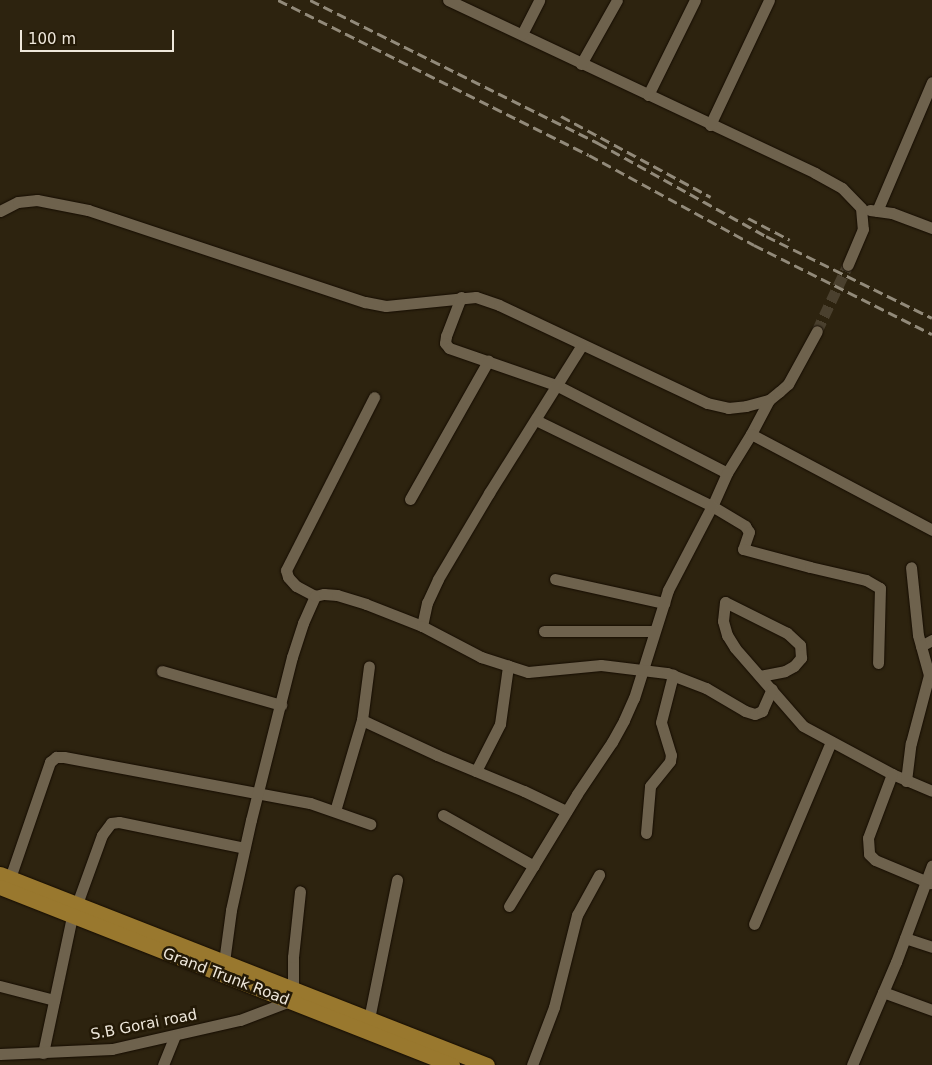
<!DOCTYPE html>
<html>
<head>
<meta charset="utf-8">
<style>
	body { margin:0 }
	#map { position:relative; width:932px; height:1065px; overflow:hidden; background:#2d230f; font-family:"DejaVu Sans",sans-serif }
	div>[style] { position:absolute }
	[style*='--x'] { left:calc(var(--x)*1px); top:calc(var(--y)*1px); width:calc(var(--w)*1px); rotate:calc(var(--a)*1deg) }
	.minor-tunnel>* { height:11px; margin-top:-5.5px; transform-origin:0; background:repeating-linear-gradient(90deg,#4a402e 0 11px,transparent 0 16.5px) }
	.roads { filter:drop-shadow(0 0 1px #150c00) drop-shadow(0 0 1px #150c00) }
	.minor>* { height:11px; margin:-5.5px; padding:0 5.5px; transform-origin:5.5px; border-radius:5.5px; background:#6e624d }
	.major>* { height:15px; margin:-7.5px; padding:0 7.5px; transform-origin:7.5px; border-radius:7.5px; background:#99782e }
	.rail>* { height:3px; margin-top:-1.5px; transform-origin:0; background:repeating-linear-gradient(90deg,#928a7a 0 10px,transparent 0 15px) }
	span { translate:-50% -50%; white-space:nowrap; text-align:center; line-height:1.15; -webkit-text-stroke:5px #231906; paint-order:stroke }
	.street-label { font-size:15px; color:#eee7db }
	.scale { position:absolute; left:20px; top:30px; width:154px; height:22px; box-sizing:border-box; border:2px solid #eee7db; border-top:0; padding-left:6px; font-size:15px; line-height:18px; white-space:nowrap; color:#eee7db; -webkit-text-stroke:4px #231906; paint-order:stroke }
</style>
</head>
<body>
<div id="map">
	<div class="minor-tunnel">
		<div style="--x:817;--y:331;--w:73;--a:-64.8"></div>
	</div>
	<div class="roads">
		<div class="minor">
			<div style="--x:448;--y:0;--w:406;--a:25.2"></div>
			<div style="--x:815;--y:173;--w:31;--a:29"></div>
			<div style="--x:842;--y:188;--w:28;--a:46"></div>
			<div style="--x:861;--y:208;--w:21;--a:85"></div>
			<div style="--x:863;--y:229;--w:39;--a:113"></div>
			<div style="--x:522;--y:34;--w:38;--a:-63"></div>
			<div style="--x:581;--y:64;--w:73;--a:-60.6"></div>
			<div style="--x:648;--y:95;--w:106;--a:-63.7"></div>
			<div style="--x:710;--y:125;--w:138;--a:-64.7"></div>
			<div style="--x:870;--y:210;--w:22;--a:8"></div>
			<div style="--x:892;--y:213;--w:43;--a:20.6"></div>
			<div style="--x:0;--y:211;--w:20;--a:-27"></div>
			<div style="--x:18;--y:202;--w:19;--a:-6"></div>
			<div style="--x:37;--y:200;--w:52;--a:11.1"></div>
			<div style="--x:88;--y:210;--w:292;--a:18.4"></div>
			<div style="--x:365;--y:302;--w:21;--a:11"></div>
			<div style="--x:386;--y:306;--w:90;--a:-5.7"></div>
			<div style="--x:476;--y:297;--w:24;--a:19"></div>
			<div style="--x:499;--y:305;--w:230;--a:25.2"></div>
			<div style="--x:707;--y:403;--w:22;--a:13"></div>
			<div style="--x:728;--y:408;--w:18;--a:-6"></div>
			<div style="--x:746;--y:406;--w:24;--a:-15"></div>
			<div style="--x:769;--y:400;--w:13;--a:-39"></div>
			<div style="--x:779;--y:392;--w:12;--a:-42"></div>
			<div style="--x:788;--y:384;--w:60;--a:-61.3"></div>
			<div style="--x:877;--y:211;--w:140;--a:-66.9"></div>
			<div style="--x:461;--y:297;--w:42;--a:111"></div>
			<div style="--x:446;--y:336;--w:7;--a:98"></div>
			<div style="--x:445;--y:343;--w:6;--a:51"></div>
			<div style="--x:449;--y:348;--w:113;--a:19.1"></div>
			<div style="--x:556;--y:385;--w:192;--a:27.2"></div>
			<div style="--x:769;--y:400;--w:38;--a:118"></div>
			<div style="--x:751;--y:434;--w:46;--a:121.6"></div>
			<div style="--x:727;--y:473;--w:36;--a:114"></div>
			<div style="--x:712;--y:506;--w:39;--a:31"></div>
			<div style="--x:745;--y:526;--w:7;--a:56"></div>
			<div style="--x:749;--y:532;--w:18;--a:109"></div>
			<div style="--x:743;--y:549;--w:69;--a:15"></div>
			<div style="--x:810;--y:567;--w:57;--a:13.1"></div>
			<div style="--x:866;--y:580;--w:16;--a:30"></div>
			<div style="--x:880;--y:588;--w:75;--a:91.5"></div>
			<div style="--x:751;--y:434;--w:205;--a:27.9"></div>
			<div style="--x:410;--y:499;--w:159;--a:-60.5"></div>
			<div style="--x:555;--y:579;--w:112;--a:12.4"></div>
			<div style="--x:315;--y:596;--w:21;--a:-152"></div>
			<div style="--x:296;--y:586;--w:12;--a:-132"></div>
			<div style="--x:288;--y:577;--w:7;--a:-106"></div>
			<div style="--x:286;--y:570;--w:194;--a:-63"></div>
			<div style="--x:422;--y:626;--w:24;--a:-78"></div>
			<div style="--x:427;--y:603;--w:26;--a:-65"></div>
			<div style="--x:438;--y:579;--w:100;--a:-59.3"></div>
			<div style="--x:489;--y:493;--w:175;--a:-57.9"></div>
			<div style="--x:544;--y:631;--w:110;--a:0"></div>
			<div style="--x:921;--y:646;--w:13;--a:-29"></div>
			<div style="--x:162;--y:671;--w:124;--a:15.9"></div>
			<div style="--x:760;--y:676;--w:25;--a:-11"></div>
			<div style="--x:785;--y:671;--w:10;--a:-29"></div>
			<div style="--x:794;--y:666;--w:11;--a:-49"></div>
			<div style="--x:801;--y:658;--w:13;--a:-94"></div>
			<div style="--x:800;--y:645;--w:18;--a:-137"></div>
			<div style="--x:787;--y:633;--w:69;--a:-153.4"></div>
			<div style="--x:725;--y:602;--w:19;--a:96"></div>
			<div style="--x:723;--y:621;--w:15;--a:74"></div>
			<div style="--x:727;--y:635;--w:15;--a:58"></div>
			<div style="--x:735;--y:648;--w:103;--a:48.9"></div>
			<div style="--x:803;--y:726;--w:101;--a:28.3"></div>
			<div style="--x:892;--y:774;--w:43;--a:23"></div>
			<div style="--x:362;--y:720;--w:83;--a:25"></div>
			<div style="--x:437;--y:755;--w:94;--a:22.5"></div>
			<div style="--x:524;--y:791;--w:47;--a:25.5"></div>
			<div style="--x:476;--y:771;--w:53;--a:-62.9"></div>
			<div style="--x:500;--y:724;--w:59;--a:-82.1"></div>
			<div style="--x:892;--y:774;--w:68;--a:110.6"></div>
			<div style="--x:868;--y:838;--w:16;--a:86"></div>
			<div style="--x:869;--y:854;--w:8;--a:45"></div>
			<div style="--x:875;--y:860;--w:60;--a:22.7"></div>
			<div style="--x:906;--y:781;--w:38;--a:-83"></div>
			<div style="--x:911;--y:743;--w:70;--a:-75.2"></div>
			<div style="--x:929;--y:675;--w:41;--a:-105.4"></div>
			<div style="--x:918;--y:635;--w:68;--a:-95.9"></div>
			<div style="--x:335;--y:811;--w:95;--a:-73.5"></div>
			<div style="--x:362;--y:720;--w:54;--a:-82.6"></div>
			<div style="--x:443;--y:815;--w:104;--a:29.3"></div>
			<div style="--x:646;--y:833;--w:47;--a:-85.1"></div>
			<div style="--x:650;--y:786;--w:32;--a:-51"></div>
			<div style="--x:670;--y:761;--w:6;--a:-81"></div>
			<div style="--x:671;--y:755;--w:34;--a:-107"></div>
			<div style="--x:661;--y:722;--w:49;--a:-75.7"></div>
			<div style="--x:10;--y:878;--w:123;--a:-71"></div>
			<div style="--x:50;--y:762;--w:8;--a:-40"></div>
			<div style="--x:56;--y:757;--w:8;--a:0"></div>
			<div style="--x:64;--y:757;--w:250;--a:10.6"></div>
			<div style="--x:310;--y:803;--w:64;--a:19.3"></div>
			<div style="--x:77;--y:904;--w:73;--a:-70.1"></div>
			<div style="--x:102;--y:835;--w:15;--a:-53"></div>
			<div style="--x:111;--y:823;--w:8;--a:-7"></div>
			<div style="--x:119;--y:822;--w:128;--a:11.7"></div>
			<div style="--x:509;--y:906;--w:131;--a:-58.7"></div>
			<div style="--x:577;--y:794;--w:63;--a:-56.1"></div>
			<div style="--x:612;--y:742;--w:25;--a:-61"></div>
			<div style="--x:624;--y:720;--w:24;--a:-66"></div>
			<div style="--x:634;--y:698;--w:113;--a:-72.5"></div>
			<div style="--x:668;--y:590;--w:95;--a:-62.4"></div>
			<div style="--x:712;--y:506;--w:196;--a:-154"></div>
			<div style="--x:754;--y:924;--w:198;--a:-67.1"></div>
			<div style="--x:905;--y:938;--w:28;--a:18"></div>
			<div style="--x:224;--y:962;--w:52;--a:-82.3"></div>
			<div style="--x:231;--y:910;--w:92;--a:-77.5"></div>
			<div style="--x:251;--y:820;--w:168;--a:-75.9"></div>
			<div style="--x:292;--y:657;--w:36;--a:-72"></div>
			<div style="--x:303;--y:623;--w:30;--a:-66"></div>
			<div style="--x:315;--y:596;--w:9;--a:-13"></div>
			<div style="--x:324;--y:594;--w:13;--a:4"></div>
			<div style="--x:337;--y:595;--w:30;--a:17"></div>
			<div style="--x:366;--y:604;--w:60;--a:21.4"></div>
			<div style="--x:422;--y:626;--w:67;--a:27.7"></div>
			<div style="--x:481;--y:657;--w:49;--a:17.7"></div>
			<div style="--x:528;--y:672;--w:73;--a:-5.5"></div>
			<div style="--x:601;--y:665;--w:66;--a:6.9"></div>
			<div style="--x:667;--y:673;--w:42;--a:21"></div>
			<div style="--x:706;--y:688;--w:45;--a:30.5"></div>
			<div style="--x:745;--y:711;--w:10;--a:17"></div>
			<div style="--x:755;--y:714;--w:8;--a:-23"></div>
			<div style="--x:762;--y:711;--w:24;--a:-66"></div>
			<div style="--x:0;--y:986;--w:56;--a:14.5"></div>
			<div style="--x:293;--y:989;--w:32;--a:-90"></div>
			<div style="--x:293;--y:957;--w:66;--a:-83.9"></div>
			<div style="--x:883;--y:992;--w:52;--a:20.2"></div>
			<div style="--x:369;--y:1019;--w:142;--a:-78.6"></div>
			<div style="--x:43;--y:1053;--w:139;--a:-78"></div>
			<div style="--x:0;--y:1054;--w:112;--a:-2.6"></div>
			<div style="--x:112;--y:1049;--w:131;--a:-12.8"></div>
			<div style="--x:240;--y:1020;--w:53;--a:-20.8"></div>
			<div style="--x:163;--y:1065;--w:31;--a:-68"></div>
			<div style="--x:532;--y:1065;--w:62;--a:-69.2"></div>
			<div style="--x:554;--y:1007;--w:95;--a:-76"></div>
			<div style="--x:577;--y:915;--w:46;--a:-61.2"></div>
			<div style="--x:852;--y:1065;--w:112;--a:-66.9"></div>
			<div style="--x:896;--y:962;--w:103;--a:-69.6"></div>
		</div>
		<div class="major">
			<div style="--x:0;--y:874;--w:523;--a:21.41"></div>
			<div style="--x:0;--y:887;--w:486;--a:21.5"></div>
		</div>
	</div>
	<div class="rail">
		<div style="--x:278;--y:0;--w:347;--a:26.5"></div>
		<div style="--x:589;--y:155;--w:188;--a:28.6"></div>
		<div style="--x:754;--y:245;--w:199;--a:26.6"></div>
		<div style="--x:310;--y:0;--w:322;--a:26.4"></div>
		<div style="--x:598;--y:143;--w:192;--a:29"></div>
		<div style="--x:766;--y:236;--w:185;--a:26.3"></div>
		<div style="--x:561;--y:116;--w:170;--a:28.4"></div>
		<div style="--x:748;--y:218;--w:47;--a:27.6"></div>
	</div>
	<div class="street-label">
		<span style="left:226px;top:977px;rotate:21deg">Grand Trunk Road</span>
		<span style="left:144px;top:1025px;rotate:-11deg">S.B Gorai road</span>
	</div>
	<div class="scale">100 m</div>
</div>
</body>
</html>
